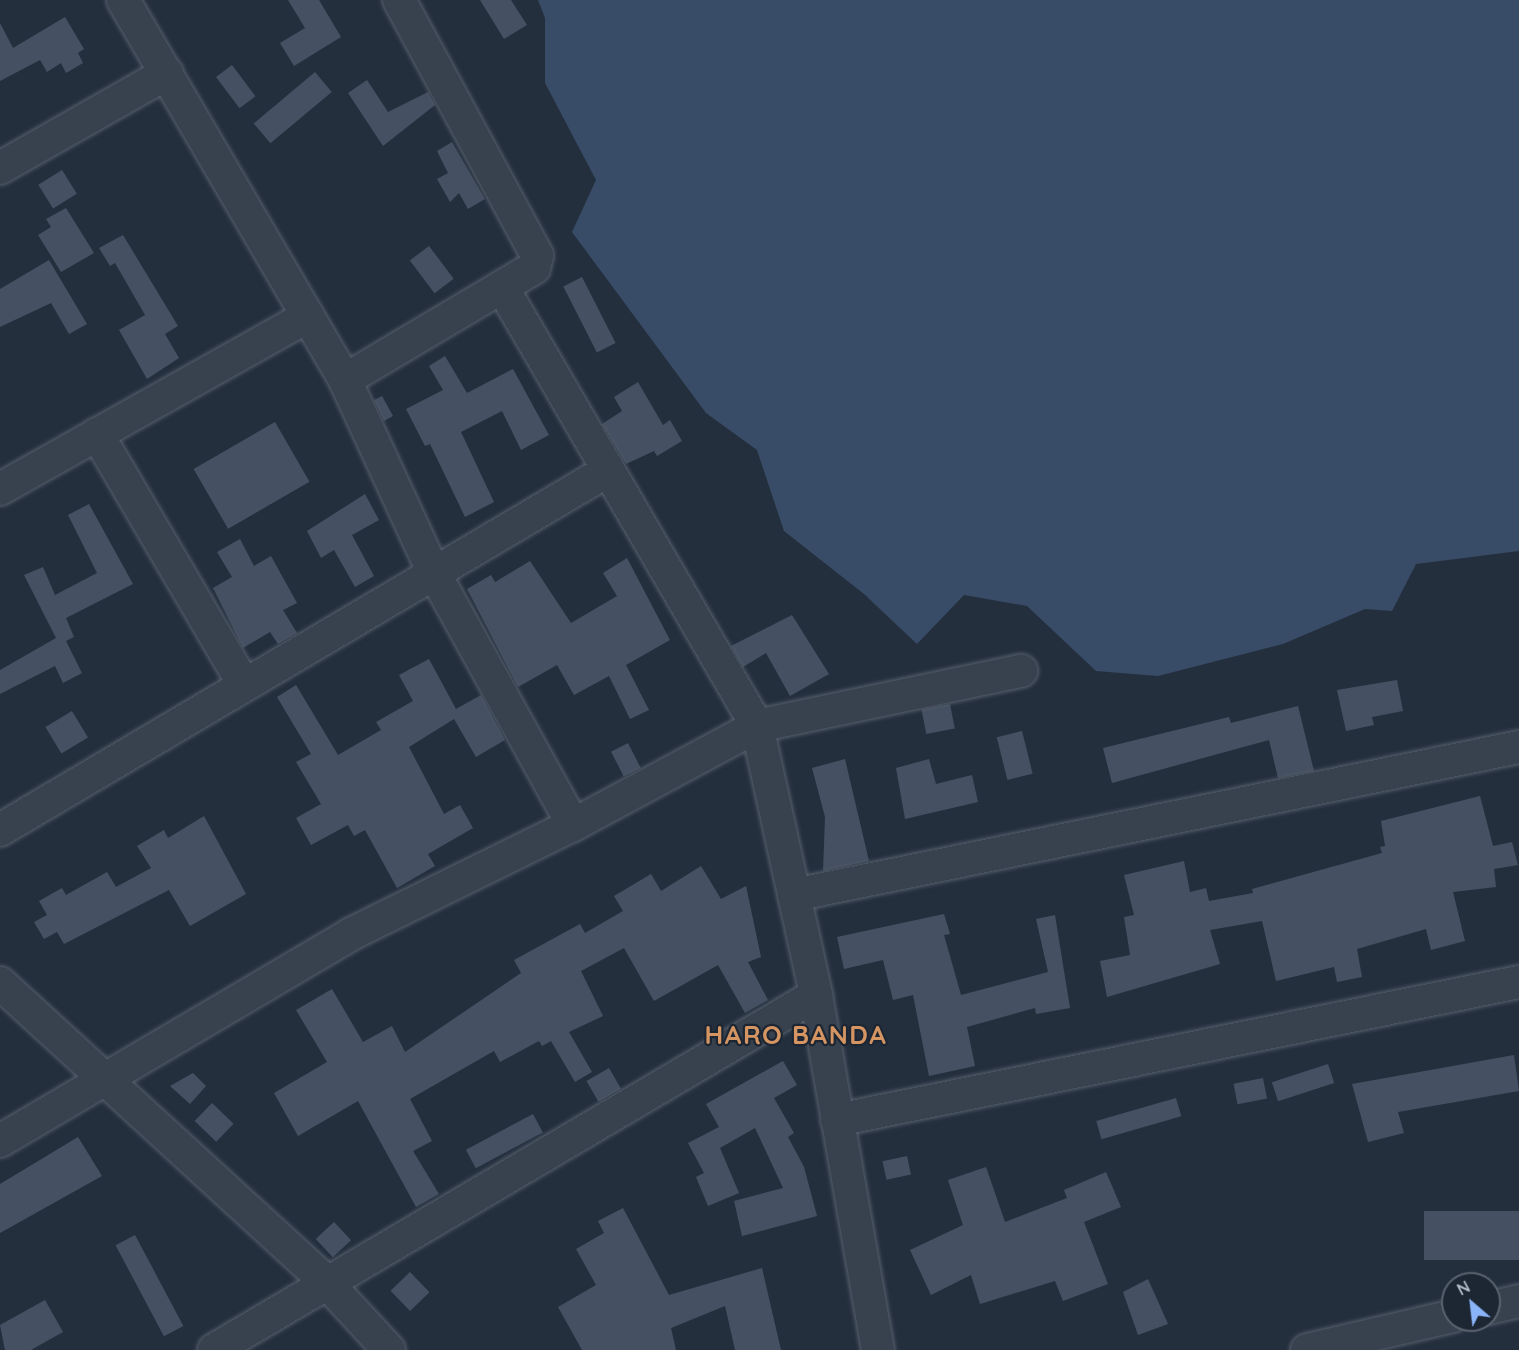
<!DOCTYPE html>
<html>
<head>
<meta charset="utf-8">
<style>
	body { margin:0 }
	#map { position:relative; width:1519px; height:1350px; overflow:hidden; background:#242f3e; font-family:Quicksand,sans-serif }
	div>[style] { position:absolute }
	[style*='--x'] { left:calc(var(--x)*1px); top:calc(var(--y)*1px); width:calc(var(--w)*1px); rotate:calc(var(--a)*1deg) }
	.water>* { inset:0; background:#394c67 }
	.building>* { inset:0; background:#455162; transform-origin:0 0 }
	.roads { filter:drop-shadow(0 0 2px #565f6c) drop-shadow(0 0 2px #565f6c) }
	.minor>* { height:32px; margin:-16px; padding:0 16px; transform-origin:16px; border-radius:16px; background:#38414e }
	span { translate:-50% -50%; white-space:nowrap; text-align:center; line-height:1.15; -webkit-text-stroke:4.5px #1d2633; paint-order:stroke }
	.district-label { font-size:26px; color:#d59563; font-weight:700; letter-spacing:1.5px }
	.north { position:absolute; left:1441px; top:1272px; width:60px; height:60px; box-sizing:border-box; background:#1d2633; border:2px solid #59626f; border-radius:50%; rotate:332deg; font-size:16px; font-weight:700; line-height:24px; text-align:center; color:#b4bcc9 }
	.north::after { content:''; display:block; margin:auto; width:21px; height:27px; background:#8ab4f8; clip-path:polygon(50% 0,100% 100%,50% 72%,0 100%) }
</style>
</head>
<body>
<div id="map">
	<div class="water">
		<div style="clip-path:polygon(538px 0,1519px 0,1519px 551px,1416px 564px,1392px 611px,1365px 609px,1283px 644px,1158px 676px,1096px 671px,1027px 606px,964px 595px,917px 644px,864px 594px,784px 531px,757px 450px,706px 413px,572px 232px,596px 180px,545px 83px,545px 18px)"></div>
	</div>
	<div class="building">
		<div style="clip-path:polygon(288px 0,319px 0,341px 37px,294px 66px,280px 43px,305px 28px)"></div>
		<div style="clip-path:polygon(480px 0,511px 0,527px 25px,504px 39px)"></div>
		<div style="clip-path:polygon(65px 17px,84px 49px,78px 53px,83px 63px,66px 73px,61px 63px,47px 72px,40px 60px,0 81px,0 23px,13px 48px)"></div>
		<div style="left:232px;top:65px;width:39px;height:20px;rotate:53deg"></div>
		<div style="left:315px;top:72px;width:26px;height:80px;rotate:50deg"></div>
		<div style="clip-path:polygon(367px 80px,388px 112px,428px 92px,435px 105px,383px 146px,348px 93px)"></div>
		<div style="clip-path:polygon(452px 142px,485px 199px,468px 209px,459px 193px,450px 202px,437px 179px,448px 173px,437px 151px)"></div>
		<div style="left:62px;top:170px;width:28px;height:28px;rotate:58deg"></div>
		<div style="clip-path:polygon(66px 208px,94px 253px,61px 272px,38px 235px,51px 227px,46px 219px)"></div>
		<div style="clip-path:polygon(123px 235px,178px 326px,165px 334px,179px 358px,147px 379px,119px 330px,145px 315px,115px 263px,110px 266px,99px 248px)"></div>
		<div style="left:429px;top:246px;width:41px;height:24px;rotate:53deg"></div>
		<div style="clip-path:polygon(49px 260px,87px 324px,69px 334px,51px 303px,0 327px,0 289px)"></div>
		<div style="left:582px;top:277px;width:74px;height:21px;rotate:63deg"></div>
		<div style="clip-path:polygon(445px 356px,467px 393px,513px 369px,549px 435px,521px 450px,502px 411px,461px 432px,494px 502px,465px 517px,430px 444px,425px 446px,406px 409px,443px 390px,429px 366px)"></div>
		<div style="clip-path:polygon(638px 382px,663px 425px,670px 420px,682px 441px,657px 456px,654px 451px,626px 464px,602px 424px,622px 411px,614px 397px)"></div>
		<div style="clip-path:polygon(382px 396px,393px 416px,384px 421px,374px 400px)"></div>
		<div style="left:275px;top:422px;width:69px;height:94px;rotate:60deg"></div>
		<div style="clip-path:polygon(365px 494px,379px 520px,352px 535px,374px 576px,355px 587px,334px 550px,321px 558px,307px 531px)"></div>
		<div style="clip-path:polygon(89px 504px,133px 584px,66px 618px,74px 637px,66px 641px,82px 673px,63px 683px,55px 666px,0 694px,0 670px,56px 638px,24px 575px,43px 567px,55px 595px,97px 573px,68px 515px)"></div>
		<div style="clip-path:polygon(240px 539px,254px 566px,271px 556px,297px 603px,283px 610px,297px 633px,278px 644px,270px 632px,243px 648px,213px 588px,232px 577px,217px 552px)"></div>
		<div style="clip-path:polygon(627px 558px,670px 640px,626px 665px,649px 710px,630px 719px,609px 676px,574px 695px,557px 665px,518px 687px,467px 589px,491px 575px,495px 582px,530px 561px,571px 623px,617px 596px,603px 573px)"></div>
		<div style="clip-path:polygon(792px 615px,829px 674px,790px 696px,766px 653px,743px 667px,731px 646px)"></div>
		<div style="clip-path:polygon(429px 659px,456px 709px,481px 695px,505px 740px,476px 757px,454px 719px,409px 747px,444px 814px,460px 805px,473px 828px,428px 854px,435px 866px,397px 888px,365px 830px,354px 836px,348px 825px,311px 845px,296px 818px,321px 804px,296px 762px,311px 754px,277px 697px,296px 685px,338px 755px,381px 730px,376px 722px,413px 701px,399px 675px)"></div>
		<div style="clip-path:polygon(1397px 680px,1403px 711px,1372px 717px,1374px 725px,1346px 731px,1337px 690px)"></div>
		<div style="left:950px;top:704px;width:25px;height:29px;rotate:79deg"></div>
		<div style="clip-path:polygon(1298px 706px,1314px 771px,1278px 778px,1269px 740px,1112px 783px,1103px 748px,1229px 717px,1231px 723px)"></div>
		<div style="left:72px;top:711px;width:31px;height:31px;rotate:59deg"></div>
		<div style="left:1022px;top:731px;width:44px;height:26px;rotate:76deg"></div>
		<div style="left:628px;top:743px;width:28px;height:19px;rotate:63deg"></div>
		<div style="clip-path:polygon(845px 759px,869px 861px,823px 871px,825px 817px,812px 768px)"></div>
		<div style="clip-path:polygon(929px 759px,936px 784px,972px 775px,978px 802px,905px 819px,896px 768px)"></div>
		<div style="clip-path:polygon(1480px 796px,1493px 846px,1512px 842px,1518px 865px,1494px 869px,1496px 887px,1453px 892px,1465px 941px,1431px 950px,1426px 929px,1357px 949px,1362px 977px,1337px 982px,1334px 967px,1276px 981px,1262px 921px,1210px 930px,1220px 964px,1107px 997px,1100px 961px,1130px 955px,1124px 917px,1134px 915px,1124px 875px,1184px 861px,1190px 892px,1206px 888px,1209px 901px,1253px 893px,1252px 889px,1382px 853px,1380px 847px,1385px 846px,1381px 821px)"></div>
		<div style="clip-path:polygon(204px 816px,246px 894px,190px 926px,169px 890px,64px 944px,57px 932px,44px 939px,34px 922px,47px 915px,39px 901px,62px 888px,66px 895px,107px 872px,116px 887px,151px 868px,137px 846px,164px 830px,168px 838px)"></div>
		<div style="clip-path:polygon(701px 866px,721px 899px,746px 886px,761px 957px,748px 962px,768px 1000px,745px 1013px,718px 965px,654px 1001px,624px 948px,581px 971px,603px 1016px,569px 1032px,592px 1072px,575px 1082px,551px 1041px,542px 1046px,539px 1041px,500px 1062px,494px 1051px,410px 1099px,432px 1141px,413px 1151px,439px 1194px,416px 1207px,358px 1101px,298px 1136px,274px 1093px,327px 1062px,296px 1010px,332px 989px,363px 1042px,392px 1026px,405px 1052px,521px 973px,514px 960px,580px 924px,585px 933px,623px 911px,614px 896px,651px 874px,661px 891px)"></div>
		<div style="clip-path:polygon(944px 914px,950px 934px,944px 935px,961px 995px,1048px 972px,1036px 919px,1055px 915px,1070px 1008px,1036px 1014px,1035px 1008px,967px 1027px,975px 1066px,929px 1076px,913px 995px,893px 1000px,883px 960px,844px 969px,837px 937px)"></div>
		<div style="clip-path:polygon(1514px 1055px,1519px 1091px,1398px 1112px,1404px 1133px,1368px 1142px,1352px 1084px)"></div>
		<div style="clip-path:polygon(783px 1061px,797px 1085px,774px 1098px,794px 1133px,788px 1137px,804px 1167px,817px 1216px,742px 1236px,734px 1201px,783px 1188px,755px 1128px,720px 1148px,739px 1193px,708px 1206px,696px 1177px,704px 1173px,688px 1143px,719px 1127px,706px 1104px)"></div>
		<div style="left:1328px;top:1064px;width:20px;height:59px;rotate:72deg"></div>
		<div style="left:609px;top:1068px;width:24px;height:26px;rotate:60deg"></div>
		<div style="clip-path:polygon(193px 1073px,206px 1086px,190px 1104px,170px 1086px)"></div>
		<div style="left:1263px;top:1078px;width:21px;height:30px;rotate:79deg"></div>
		<div style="left:1176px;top:1098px;width:19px;height:83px;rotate:74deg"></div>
		<div style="left:212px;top:1103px;width:30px;height:25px;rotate:44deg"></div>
		<div style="left:533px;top:1114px;width:21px;height:76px;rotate:62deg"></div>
		<div style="clip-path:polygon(78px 1137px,102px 1176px,0 1233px,0 1184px)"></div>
		<div style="left:907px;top:1156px;width:19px;height:25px;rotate:78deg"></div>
		<div style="clip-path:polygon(986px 1167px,1005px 1222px,1067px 1198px,1064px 1190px,1106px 1172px,1121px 1207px,1084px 1222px,1108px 1284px,1063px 1301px,1055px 1281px,980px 1304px,971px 1275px,931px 1295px,910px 1250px,963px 1225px,948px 1180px)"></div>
		<div style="clip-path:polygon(623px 1208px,669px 1295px,762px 1268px,781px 1350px,735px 1350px,725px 1306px,671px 1328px,676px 1350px,582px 1350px,558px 1307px,596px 1285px,576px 1249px,604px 1233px,598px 1221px)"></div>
		<div style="left:1519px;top:1211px;width:49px;height:95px;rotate:90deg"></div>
		<div style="left:334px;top:1222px;width:25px;height:25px;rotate:47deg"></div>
		<div style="left:135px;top:1235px;width:103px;height:22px;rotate:62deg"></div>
		<div style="left:410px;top:1272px;width:28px;height:27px;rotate:46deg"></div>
		<div style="clip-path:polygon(1148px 1279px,1168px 1324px,1138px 1335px,1123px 1292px)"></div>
		<div style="clip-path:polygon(45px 1300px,63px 1332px,31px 1350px,5px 1350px,0 1325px)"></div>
	</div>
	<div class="roads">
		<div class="minor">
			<div style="--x:123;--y:0;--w:440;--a:59.7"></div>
			<div style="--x:345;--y:380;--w:210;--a:65.3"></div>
			<div style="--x:433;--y:571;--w:290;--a:61.1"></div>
			<div style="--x:0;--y:168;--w:192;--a:-29.6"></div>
			<div style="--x:502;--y:287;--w:508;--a:59.85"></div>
			<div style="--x:757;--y:726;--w:275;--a:77.6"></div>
			<div style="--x:816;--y:995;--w:360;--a:80.1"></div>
			<div style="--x:345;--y:380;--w:220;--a:-30.7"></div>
			<div style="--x:534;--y:268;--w:13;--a:-77"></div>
			<div style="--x:537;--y:255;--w:290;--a:-118.4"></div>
			<div style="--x:97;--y:434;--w:289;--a:59.6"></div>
			<div style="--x:0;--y:489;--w:353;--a:-29.3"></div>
			<div style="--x:0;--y:830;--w:705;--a:-30.6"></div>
			<div style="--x:794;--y:895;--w:740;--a:-11.54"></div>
			<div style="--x:0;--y:983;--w:445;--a:42.5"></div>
			<div style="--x:328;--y:1284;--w:90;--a:47.3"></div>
			<div style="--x:837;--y:1120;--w:696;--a:-11.44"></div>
			<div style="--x:0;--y:1141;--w:407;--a:-30.5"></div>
			<div style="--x:351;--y:934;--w:247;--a:-26.2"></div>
			<div style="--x:573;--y:825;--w:209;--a:-28.3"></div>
			<div style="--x:757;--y:726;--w:270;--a:-11.8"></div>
			<div style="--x:1489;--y:1308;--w:31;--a:-13"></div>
			<div style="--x:214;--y:1350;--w:699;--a:-30.53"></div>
			<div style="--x:1307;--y:1350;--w:150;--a:-13.1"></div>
		</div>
	</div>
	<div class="district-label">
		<span style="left:796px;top:1035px">HARO BANDA</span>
	</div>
	<div class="north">N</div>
</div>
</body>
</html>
